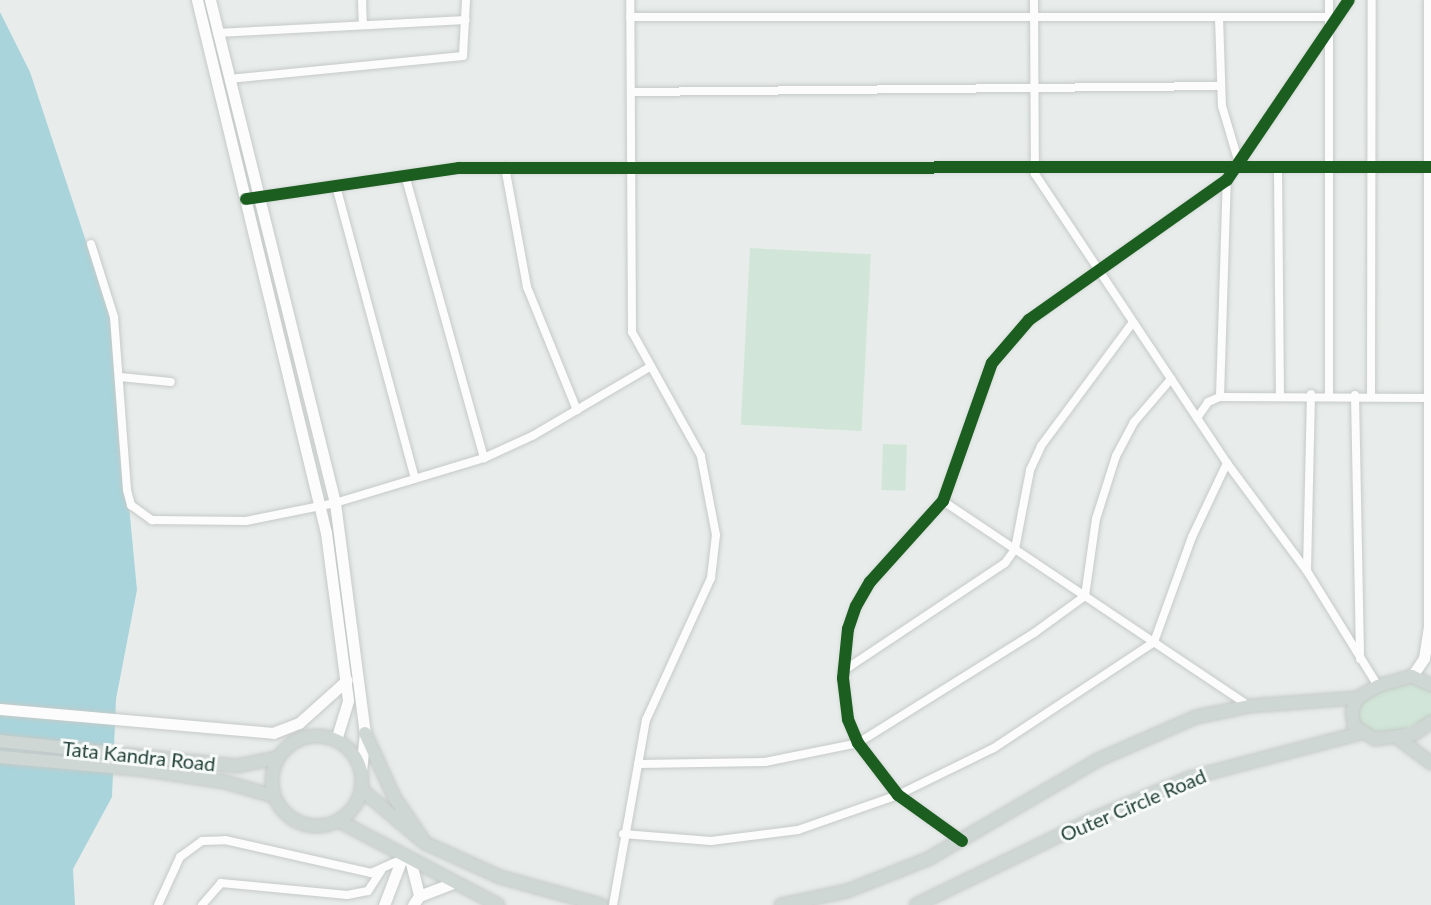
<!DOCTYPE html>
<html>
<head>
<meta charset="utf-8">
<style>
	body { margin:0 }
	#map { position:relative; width:1431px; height:905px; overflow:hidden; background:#e8edeb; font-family:Lato,sans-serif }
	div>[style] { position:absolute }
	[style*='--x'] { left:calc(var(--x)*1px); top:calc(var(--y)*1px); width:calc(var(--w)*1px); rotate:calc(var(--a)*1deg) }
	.green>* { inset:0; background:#d1e6d8; transform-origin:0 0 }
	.water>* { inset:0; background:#a9d4db }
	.roads { filter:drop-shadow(0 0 2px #c5cac8) drop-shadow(0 0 2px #c5cac8) }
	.street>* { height:8px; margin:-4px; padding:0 4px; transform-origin:4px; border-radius:4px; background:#fcfcfc }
	.secondary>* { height:11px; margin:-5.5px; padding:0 5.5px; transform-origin:5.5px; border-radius:5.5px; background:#fcfcfc }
	.primary>* { height:12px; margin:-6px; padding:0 6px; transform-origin:6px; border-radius:6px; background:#cfd7d5 }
	.primary>.ring { margin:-6px; padding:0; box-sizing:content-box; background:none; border:12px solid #cfd7d5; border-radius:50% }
	.cycleway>* { height:12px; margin:-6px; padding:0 6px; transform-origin:6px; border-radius:6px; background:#1b5e20 }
	span { translate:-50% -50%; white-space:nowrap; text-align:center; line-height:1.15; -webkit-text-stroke:6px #f7fbf9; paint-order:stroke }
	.street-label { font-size:20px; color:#24423a }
</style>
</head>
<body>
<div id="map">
	<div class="green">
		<div style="left:750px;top:248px;width:121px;height:177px;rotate:3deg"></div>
		<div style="left:883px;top:444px;width:24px;height:46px;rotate:2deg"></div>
		<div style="clip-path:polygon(1409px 678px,1431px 689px,1431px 718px,1396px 732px,1366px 731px,1356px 724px,1363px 695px)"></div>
	</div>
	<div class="water">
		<div style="clip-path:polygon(0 12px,30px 72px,111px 317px,137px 590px,116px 699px,112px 797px,73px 869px,75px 905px,0 905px)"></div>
	</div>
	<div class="roads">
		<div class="street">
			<div style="--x:362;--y:0;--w:24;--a:88"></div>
			<div style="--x:1034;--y:0;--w:174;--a:89.7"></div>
			<div style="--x:1035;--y:174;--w:347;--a:56.4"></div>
			<div style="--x:1227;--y:463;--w:134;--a:53.5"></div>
			<div style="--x:1307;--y:571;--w:135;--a:58.3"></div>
			<div style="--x:1329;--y:0;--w:396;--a:90"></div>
			<div style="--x:630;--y:17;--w:699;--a:0"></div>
			<div style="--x:1219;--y:17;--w:89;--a:88.1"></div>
			<div style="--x:1222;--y:106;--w:59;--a:73.4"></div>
			<div style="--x:217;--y:33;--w:249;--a:-3"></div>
			<div style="--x:229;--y:79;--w:235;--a:-5.6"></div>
			<div style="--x:463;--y:56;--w:56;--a:-86.9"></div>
			<div style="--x:631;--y:92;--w:590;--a:-0.58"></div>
			<div style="--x:505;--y:167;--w:122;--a:79.6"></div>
			<div style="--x:527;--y:287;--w:133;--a:67.9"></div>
			<div style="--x:1278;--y:171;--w:223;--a:89.5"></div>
			<div style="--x:405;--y:175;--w:294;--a:74.4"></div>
			<div style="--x:336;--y:186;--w:303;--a:74.9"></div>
			<div style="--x:246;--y:199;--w:215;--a:-8.3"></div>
			<div style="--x:459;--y:168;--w:972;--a:-0.06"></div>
			<div style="--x:91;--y:244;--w:77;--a:72.5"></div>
			<div style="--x:114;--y:317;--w:173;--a:85.7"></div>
			<div style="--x:127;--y:490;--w:16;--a:75"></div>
			<div style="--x:131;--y:505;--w:26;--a:36"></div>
			<div style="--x:152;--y:520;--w:94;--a:0.6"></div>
			<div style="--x:246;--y:521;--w:91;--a:-11.4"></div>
			<div style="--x:335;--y:503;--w:156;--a:-16.8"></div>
			<div style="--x:484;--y:458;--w:55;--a:-24.7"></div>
			<div style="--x:534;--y:435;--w:134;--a:-30.4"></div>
			<div style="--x:120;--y:377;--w:51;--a:5.6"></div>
			<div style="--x:1355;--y:395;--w:264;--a:88.9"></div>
			<div style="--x:1371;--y:396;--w:396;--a:-89.9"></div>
			<div style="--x:1220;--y:397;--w:211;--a:0.3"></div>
			<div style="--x:1197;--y:418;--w:19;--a:-55"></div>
			<div style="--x:1208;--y:402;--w:13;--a:-23"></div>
			<div style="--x:1220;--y:397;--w:217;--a:-88.2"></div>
			<div style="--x:943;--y:501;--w:368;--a:33.8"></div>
			<div style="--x:1307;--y:570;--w:176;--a:-88.7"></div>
			<div style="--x:843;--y:671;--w:195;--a:-33.7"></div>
			<div style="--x:1005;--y:563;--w:17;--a:-54"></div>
			<div style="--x:1015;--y:549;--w:80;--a:-79.2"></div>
			<div style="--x:1030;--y:470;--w:26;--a:-65"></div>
			<div style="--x:1041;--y:446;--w:154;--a:-53.4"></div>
			<div style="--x:638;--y:764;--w:127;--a:-0.9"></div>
			<div style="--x:765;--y:762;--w:95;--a:-11.5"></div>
			<div style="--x:858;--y:743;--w:208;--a:-32"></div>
			<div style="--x:1034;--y:633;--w:63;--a:-36"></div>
			<div style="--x:1085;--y:596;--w:78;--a:-81.9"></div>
			<div style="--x:1096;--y:519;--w:66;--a:-72.4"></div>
			<div style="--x:1116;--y:456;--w:38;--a:-62"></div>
			<div style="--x:1134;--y:422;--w:57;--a:-49.3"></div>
			<div style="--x:623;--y:834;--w:88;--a:4.5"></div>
			<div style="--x:711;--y:841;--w:88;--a:-7.2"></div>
			<div style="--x:798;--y:830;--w:106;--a:-19.3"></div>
			<div style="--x:898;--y:795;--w:107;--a:-26.1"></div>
			<div style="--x:994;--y:748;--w:192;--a:-33.5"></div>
			<div style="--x:1154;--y:642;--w:112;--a:-70.1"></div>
			<div style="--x:1192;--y:537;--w:82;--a:-64.7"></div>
			<div style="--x:961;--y:840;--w:77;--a:-144.5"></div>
			<div style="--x:898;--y:795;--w:66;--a:-127.6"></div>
			<div style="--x:858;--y:743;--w:26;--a:-113"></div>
			<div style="--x:848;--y:719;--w:41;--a:-97"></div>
			<div style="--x:843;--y:678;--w:49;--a:-84.2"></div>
			<div style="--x:848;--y:629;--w:24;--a:-71"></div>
			<div style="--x:856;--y:606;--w:28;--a:-60"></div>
			<div style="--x:870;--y:582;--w:109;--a:-48"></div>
			<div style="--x:943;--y:501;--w:146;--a:-70.5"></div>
			<div style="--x:992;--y:363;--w:57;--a:-49.3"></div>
			<div style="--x:1029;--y:320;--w:242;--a:-35.3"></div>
			<div style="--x:1227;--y:180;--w:217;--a:-55.9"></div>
			<div style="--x:158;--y:905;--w:53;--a:-65.4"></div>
			<div style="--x:180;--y:857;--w:27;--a:-36"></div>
			<div style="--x:202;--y:841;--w:23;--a:-2"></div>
			<div style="--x:225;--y:840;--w:150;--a:12.7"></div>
			<div style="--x:371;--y:873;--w:34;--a:-24"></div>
			<div style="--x:202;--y:905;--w:29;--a:-49"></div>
			<div style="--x:221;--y:883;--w:127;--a:5.4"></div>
			<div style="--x:347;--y:895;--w:21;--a:-11"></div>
			<div style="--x:368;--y:891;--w:24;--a:-57"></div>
			<div style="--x:613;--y:905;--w:188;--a:-79.9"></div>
			<div style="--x:646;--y:720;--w:156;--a:-65.4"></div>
			<div style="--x:711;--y:578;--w:43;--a:-83.4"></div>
			<div style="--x:716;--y:535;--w:80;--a:-100.8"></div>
			<div style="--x:701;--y:456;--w:142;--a:-119.1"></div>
			<div style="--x:632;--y:332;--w:332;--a:-90.3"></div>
		</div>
		<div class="secondary">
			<div style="--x:197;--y:0;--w:548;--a:76.39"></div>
			<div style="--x:326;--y:533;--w:169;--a:82.5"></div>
			<div style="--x:348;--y:701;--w:41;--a:107.1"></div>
			<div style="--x:210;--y:0;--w:518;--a:76.04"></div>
			<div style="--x:335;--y:503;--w:232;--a:82.6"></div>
			<div style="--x:365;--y:733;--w:38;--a:96"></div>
			<div style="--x:1412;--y:676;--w:22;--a:-56"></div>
			<div style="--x:1424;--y:658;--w:33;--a:-81"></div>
			<div style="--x:1429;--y:625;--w:625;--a:-90"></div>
			<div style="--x:0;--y:709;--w:274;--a:5"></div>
			<div style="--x:273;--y:733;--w:28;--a:-21"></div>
			<div style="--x:299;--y:723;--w:64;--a:-41.9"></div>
			<div style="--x:411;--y:863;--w:34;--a:76"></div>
			<div style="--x:384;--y:905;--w:50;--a:-69"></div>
			<div style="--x:413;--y:905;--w:11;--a:-56"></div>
			<div style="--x:419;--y:896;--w:34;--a:-21"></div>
		</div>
		<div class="primary">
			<div style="--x:1431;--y:685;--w:21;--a:-155"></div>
			<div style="--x:1412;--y:676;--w:35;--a:164"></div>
			<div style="--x:1378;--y:686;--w:24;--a:150"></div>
			<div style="--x:1357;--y:698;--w:15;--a:110"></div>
			<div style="--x:1352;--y:712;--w:14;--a:82"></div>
			<div style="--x:1354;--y:726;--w:25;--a:32"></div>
			<div style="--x:1375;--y:739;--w:39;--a:-7"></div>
			<div style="--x:1414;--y:734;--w:21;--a:-35"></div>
			<div style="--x:365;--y:733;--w:70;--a:65.6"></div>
			<div style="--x:394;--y:797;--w:50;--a:55.7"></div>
			<div class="ring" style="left:272px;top:736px;width:78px;height:78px"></div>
			<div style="--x:1399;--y:739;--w:40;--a:37"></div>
			<div style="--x:0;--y:741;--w:238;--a:6"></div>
			<div style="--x:237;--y:766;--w:41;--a:-11.3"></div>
			<div style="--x:0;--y:757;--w:147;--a:5.1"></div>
			<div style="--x:146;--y:770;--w:80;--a:8.6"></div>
			<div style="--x:225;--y:782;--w:50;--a:16.3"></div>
			<div style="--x:362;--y:790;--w:82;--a:40.1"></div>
			<div style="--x:425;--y:843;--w:82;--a:24.4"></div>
			<div style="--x:500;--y:877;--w:105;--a:15.5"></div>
			<div style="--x:339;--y:821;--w:180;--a:27.8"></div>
			<div style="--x:781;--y:905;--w:67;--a:-12"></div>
			<div style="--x:847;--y:891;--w:87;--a:-21.6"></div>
			<div style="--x:928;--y:859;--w:199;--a:-30.2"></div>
			<div style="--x:1100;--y:759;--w:105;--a:-23.6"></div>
			<div style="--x:1196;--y:717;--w:54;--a:-11.7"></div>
			<div style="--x:1249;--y:706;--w:108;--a:-4.2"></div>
			<div style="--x:916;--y:905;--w:197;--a:-25.9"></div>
			<div style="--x:1093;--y:819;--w:104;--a:-23.1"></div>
			<div style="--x:1189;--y:778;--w:177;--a:-14.7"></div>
		</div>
	</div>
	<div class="cycleway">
		<div style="--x:246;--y:199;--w:215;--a:-8.3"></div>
		<div style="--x:459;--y:168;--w:972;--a:-0.06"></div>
		<div style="--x:962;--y:841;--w:79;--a:-144.3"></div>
		<div style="--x:898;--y:795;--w:66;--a:-127.6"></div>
		<div style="--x:858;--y:743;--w:26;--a:-113"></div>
		<div style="--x:848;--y:719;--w:41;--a:-97"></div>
		<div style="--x:843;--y:678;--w:49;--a:-84.2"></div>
		<div style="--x:848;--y:629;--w:24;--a:-71"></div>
		<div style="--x:856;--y:606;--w:28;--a:-60"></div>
		<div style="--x:870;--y:582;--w:109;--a:-48"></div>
		<div style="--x:943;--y:501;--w:146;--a:-70.5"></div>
		<div style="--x:992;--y:363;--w:57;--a:-49.3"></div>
		<div style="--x:1029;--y:320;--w:242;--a:-35.3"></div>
		<div style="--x:1227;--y:180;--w:217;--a:-55.9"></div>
	</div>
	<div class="street-label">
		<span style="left:139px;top:756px;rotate:6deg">Tata Kandra Road</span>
		<span style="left:1133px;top:805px;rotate:-23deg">Outer Circle Road</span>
	</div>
</div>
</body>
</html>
